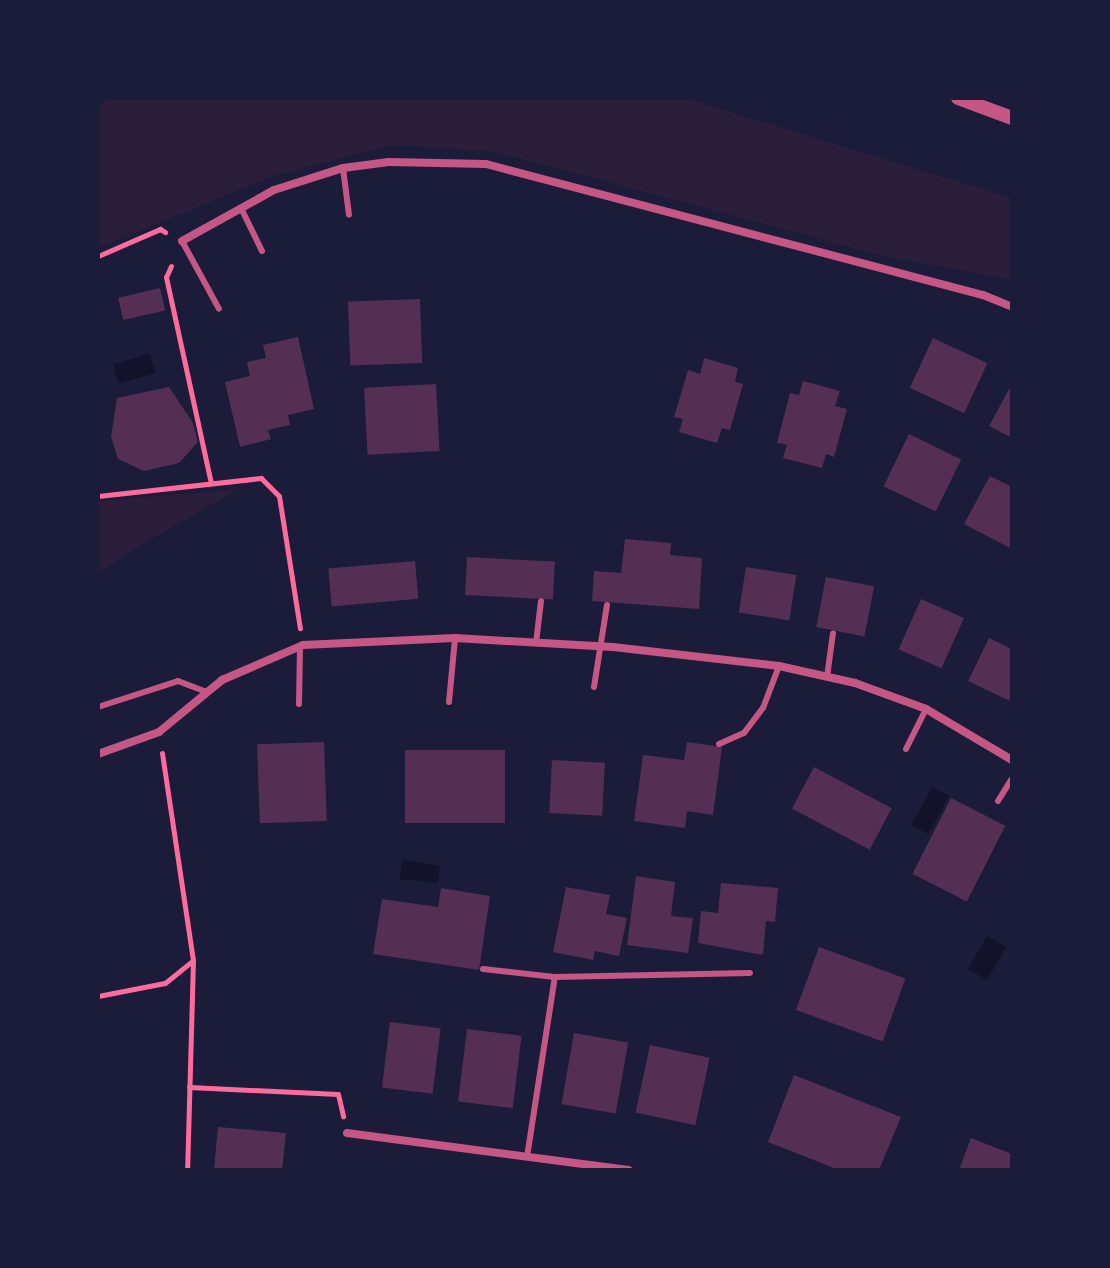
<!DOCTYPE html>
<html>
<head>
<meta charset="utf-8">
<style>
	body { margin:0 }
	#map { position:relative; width:1110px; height:1268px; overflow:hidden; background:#1b1b3a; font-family:Jost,sans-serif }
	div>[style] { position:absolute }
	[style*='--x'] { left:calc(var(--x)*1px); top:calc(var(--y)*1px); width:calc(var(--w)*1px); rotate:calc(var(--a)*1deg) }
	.green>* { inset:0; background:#2a1e3b }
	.water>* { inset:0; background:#12122b; transform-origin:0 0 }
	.building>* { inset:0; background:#542f53; transform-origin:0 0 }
	.path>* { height:5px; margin:-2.5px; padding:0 2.5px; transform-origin:2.5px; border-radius:2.5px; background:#ff6b9d }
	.service>* { height:6px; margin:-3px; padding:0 3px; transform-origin:3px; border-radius:3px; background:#c65784 }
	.minor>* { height:8px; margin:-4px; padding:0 4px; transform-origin:4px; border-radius:4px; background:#c65784 }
	.tertiary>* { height:14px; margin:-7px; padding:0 7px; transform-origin:7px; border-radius:7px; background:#c65784 }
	span { translate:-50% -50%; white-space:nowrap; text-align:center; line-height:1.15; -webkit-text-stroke:6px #1b1b3a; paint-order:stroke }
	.frame { position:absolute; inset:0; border:100px solid #1b1b3a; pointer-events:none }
</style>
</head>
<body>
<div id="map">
	<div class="green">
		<div style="clip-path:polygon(110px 98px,685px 98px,1012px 198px,1012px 280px,883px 256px,496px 152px,392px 145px,274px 176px,98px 248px,98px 106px)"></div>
		<div style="clip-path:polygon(239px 489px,129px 552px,98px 573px,98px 501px)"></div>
	</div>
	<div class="water">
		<div style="left:150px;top:354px;width:20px;height:38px;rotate:75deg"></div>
		<div style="left:932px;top:787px;width:19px;height:43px;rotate:28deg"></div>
		<div style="clip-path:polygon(402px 859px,440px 866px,438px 883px,400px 879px)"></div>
		<div style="left:987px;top:936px;width:22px;height:38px;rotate:30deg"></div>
	</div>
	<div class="building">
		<div style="left:160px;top:288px;width:23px;height:43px;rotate:77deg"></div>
		<div style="left:420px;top:299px;width:64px;height:72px;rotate:88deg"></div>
		<div style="clip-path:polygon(298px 337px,314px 409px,288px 415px,290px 425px,268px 430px,271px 439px,240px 447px,225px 382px,250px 376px,247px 362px,266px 358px,263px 345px)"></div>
		<div style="left:933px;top:338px;width:60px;height:55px;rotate:25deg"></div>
		<div style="clip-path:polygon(704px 358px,738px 368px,735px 382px,743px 384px,730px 430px,722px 428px,717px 443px,679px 432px,683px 419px,674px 417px,688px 370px,700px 374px)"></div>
		<div style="clip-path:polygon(803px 381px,840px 391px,835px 406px,847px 409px,834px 457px,826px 454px,822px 468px,783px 458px,787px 445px,777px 443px,790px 393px,799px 395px)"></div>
		<div style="left:436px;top:384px;width:67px;height:72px;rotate:87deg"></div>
		<div style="clip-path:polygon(1012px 384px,1012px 438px,989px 426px)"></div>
		<div style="clip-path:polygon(169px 387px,193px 423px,198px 442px,179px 463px,144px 471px,118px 459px,111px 437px,117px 398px)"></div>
		<div style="left:909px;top:434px;width:58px;height:58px;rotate:26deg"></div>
		<div style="clip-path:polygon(990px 476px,1012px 487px,1012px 549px,964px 524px)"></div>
		<div style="clip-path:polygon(625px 539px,671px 543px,670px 555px,702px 558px,699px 609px,592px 601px,594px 571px,621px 573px)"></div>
		<div style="left:467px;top:557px;width:88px;height:38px;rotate:3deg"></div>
		<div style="left:415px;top:561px;width:38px;height:87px;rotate:85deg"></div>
		<div style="left:746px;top:567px;width:51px;height:46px;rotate:9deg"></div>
		<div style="left:826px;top:577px;width:49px;height:51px;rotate:11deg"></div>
		<div style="left:921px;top:599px;width:47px;height:55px;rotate:24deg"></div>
		<div style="clip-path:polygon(989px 638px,1012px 649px,1012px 702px,968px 681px)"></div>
		<div style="left:324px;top:742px;width:79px;height:67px;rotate:88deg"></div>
		<div style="clip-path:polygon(687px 742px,722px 747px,713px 815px,687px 811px,685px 828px,634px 821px,643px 755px,684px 760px)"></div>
		<div style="left:405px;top:750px;width:100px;height:73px"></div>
		<div style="left:552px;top:760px;width:53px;height:53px;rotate:3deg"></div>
		<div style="left:814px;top:767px;width:88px;height:47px;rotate:28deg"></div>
		<div style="left:951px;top:798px;width:61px;height:85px;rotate:27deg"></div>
		<div style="clip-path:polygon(636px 876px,675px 882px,671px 916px,693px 918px,688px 953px,627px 945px)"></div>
		<div style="clip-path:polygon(721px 883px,778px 888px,775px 922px,766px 921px,763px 955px,698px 943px,701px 911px,718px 913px)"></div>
		<div style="clip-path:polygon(566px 887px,610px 895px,606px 914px,627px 918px,619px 956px,595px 951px,593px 960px,553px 952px)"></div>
		<div style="clip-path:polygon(441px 888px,490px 896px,479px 970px,373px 954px,382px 899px,438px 907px)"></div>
		<div style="left:819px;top:947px;width:92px;height:67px;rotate:20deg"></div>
		<div style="left:390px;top:1022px;width:51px;height:66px;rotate:7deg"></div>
		<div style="left:467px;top:1029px;width:55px;height:73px;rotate:7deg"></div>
		<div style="left:574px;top:1033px;width:55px;height:72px;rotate:10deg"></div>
		<div style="left:650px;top:1045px;width:61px;height:69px;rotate:12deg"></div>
		<div style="clip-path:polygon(794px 1075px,901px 1117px,879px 1170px,839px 1170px,768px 1142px)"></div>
		<div style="clip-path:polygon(218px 1127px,286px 1133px,282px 1170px,214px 1170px)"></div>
		<div style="clip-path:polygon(971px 1138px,1012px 1154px,1012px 1170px,959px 1170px)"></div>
	</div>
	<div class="path">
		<div style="--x:98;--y:256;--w:68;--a:-23.5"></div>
		<div style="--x:160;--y:229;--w:6;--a:31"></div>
		<div style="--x:171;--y:266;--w:12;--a:114"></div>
		<div style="--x:166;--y:277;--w:211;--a:77.7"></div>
		<div style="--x:98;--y:496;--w:164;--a:-6.3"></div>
		<div style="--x:261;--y:478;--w:25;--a:45"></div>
		<div style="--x:279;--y:496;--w:134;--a:81"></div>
		<div style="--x:162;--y:753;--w:209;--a:81.5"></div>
		<div style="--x:193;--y:960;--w:210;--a:91.6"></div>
		<div style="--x:98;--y:996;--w:68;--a:-11"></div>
		<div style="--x:165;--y:983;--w:36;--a:-39"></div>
		<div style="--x:189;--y:1087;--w:149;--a:2.7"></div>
		<div style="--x:338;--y:1094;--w:23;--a:77"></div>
	</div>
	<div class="service">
		<div style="--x:343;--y:168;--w:47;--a:82.7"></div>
		<div style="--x:241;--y:208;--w:48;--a:64"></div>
		<div style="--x:182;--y:241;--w:77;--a:61.4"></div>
		<div style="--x:536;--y:643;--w:42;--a:-83.2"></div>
		<div style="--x:827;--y:677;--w:44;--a:-82.2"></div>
		<div style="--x:594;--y:687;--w:83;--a:-81"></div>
		<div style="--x:449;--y:702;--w:64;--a:-84.6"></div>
		<div style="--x:299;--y:704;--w:57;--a:-89"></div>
		<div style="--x:98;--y:707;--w:84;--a:-18"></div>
		<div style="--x:178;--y:681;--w:30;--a:21"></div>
		<div style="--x:719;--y:744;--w:27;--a:-24"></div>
		<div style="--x:744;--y:733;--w:31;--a:-53"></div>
		<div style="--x:763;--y:708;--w:45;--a:-69.1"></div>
		<div style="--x:906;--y:749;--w:45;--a:-63.4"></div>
		<div style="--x:998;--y:801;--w:26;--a:-58"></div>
		<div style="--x:483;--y:969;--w:72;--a:6.3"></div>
		<div style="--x:555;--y:977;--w:195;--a:-1.2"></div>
		<div style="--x:527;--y:1157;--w:182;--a:-81.2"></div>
	</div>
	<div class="minor">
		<div style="--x:182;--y:241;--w:105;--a:-29"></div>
		<div style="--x:274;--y:190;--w:72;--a:-17.7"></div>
		<div style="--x:343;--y:168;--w:46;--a:-7.4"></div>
		<div style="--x:389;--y:162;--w:97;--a:1.2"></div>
		<div style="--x:486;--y:164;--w:514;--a:14.77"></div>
		<div style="--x:983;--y:295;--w:31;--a:22"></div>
		<div style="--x:98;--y:754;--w:65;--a:-19.8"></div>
		<div style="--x:159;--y:732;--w:82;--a:-39.5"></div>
		<div style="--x:222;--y:680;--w:88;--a:-23.4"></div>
		<div style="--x:303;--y:645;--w:152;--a:-2.6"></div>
		<div style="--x:455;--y:638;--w:158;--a:3.3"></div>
		<div style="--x:613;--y:647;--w:167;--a:6.5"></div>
		<div style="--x:779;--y:666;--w:78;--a:12.6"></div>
		<div style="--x:855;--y:683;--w:76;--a:20.1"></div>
		<div style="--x:926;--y:709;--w:100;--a:30.7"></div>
		<div style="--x:347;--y:1133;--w:284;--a:7.5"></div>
	</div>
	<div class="tertiary">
		<div style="--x:958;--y:98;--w:58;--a:20.3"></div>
	</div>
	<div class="frame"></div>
</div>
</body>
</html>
